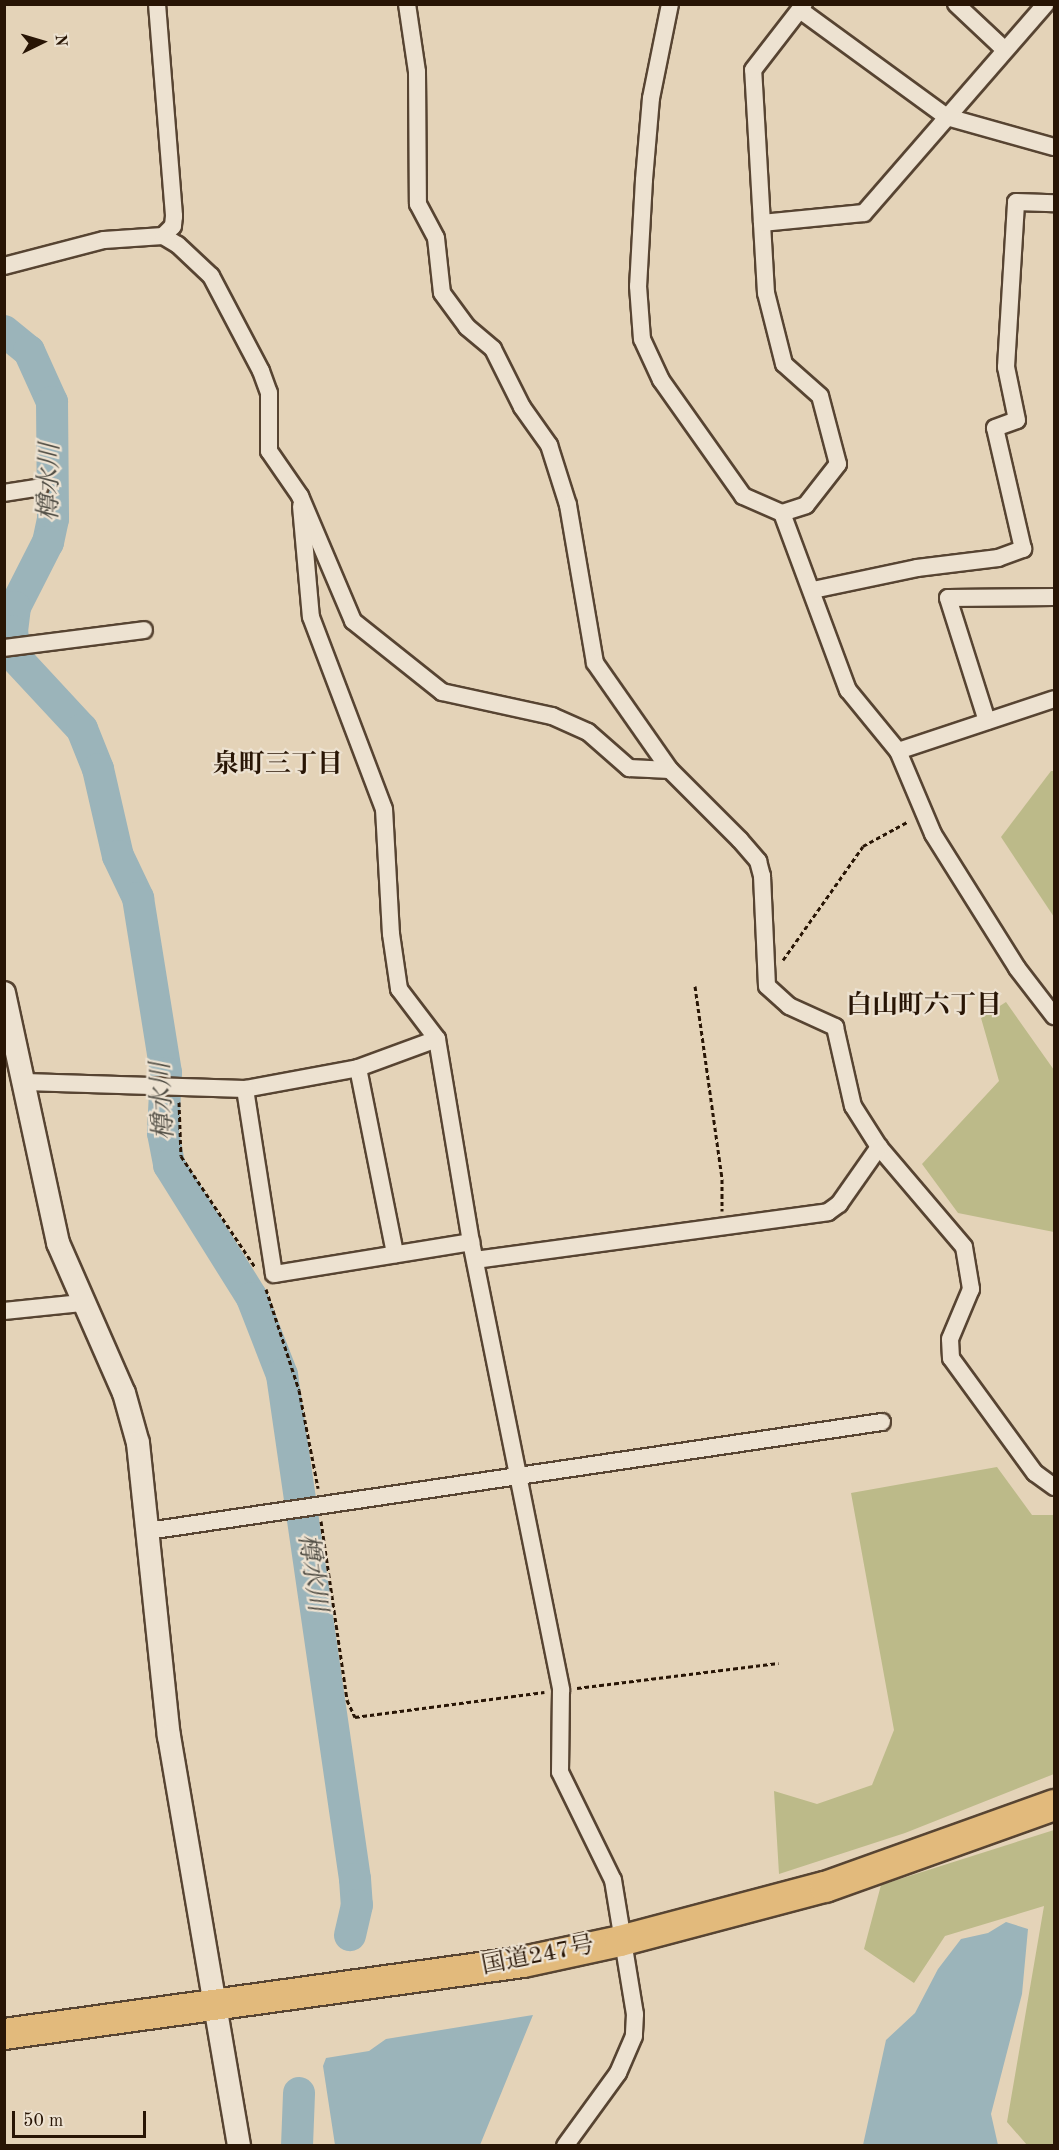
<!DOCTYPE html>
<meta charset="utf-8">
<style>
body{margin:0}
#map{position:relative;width:1059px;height:2150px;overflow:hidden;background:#e4d3b8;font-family:"Old Standard TT","Noto Serif JP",serif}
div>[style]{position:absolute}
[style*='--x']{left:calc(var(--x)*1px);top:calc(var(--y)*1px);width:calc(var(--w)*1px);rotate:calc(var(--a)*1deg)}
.green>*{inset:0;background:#bcba89}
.water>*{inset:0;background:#9bb4ba}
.river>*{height:32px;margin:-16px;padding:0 16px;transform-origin:16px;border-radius:16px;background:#9bb4ba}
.path>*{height:3px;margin-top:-1.5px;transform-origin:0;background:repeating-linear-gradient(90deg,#281505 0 4.5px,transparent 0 7.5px)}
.roads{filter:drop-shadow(2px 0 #574432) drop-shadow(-2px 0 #574432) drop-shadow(0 2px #574432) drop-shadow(0 -2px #574432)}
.street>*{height:16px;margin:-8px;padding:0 8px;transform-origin:8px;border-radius:8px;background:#ede2d1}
.secondary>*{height:22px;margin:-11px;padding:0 11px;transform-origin:11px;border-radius:11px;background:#ede2d1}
.highway>*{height:30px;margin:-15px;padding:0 15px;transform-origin:15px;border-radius:15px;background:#e2ba7c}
span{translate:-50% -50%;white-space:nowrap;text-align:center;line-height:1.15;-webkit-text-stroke:4.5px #ede2d1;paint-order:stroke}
.street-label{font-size:24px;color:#281505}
.water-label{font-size:26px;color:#504d44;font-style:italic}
.neighbourhood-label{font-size:26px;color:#281505;font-weight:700}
.frame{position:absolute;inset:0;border:6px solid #281505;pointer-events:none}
.north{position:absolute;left:12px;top:12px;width:60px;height:60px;-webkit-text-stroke:4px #ede2d1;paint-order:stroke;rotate:85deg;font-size:16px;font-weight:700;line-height:24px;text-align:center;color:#281505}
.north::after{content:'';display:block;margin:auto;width:21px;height:27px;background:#281505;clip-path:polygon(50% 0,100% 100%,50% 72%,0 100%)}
.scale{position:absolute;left:12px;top:2111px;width:134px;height:27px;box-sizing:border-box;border:3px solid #281505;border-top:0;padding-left:8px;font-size:18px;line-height:21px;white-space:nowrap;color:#281505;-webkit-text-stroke:4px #ede2d1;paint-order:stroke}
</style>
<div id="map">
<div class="green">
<i style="clip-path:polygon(1051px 771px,1054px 771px,1054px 917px,1001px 837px)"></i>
<i style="clip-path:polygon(1006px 1002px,1054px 1070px,1054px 1232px,958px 1213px,922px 1164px,999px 1081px,981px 1018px)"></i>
<i style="clip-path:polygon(997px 1467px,1032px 1515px,1054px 1515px,1054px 1774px,905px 1833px,779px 1874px,774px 1791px,817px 1804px,872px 1785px,894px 1730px,851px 1493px)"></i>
<i style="clip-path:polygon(1054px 1830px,1054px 2145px,1027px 2145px,1007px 2122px,1044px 1906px,945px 1936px,914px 1983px,864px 1949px,881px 1885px)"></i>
</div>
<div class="water">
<i style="clip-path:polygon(1006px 1922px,1028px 1929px,1022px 1994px,991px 2114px,998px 2145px,863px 2145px,886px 2040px,915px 2013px,938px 1969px,961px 1939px,988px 1933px)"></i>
<i style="clip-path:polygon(533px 2015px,480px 2145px,335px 2145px,323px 2066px,326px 2058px,369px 2051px,386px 2039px)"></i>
</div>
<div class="river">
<i style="--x:4;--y:331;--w:32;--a:39"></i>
<i style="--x:29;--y:351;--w:56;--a:65.7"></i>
<i style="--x:52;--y:402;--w:117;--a:89.5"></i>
<i style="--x:53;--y:519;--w:24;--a:102"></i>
<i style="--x:48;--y:542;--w:73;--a:116.9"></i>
<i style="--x:15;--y:607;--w:24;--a:97"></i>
<i style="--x:12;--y:631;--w:27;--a:82"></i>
<i style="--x:16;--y:658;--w:97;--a:47.1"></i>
<i style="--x:82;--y:729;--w:43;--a:68.2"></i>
<i style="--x:98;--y:769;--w:89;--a:77.1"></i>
<i style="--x:118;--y:856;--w:47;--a:64.5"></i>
<i style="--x:138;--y:898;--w:177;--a:80.9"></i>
<i style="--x:166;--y:1073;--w:60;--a:92.9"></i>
<i style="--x:163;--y:1133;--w:33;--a:79"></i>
<i style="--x:169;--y:1165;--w:157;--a:58"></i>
<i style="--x:252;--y:1298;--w:83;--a:68.7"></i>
<i style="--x:282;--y:1375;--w:509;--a:81.76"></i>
<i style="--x:355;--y:1879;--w:26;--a:86"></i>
<i style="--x:357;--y:1905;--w:31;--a:103"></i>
<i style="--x:297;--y:2146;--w:53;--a:-87.8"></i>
</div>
<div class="path">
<i style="--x:783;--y:960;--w:139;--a:-54.9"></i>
<i style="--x:863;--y:846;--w:52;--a:-28.5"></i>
<i style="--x:695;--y:986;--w:195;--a:82"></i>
<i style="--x:722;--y:1179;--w:32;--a:90"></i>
<i style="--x:179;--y:1102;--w:54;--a:87.9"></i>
<i style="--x:181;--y:1156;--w:133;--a:56.3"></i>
<i style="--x:266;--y:1289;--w:106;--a:71.9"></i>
<i style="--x:299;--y:1390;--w:100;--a:79"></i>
<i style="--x:321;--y:1521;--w:181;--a:81.7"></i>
<i style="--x:347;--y:1700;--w:19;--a:65"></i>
<i style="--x:355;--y:1717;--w:191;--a:-7.5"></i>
<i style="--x:577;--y:1688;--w:203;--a:-7.1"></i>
</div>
<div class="roads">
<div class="street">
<i style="--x:157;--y:4;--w:213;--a:85.4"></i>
<i style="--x:174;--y:216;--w:10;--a:96"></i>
<i style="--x:173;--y:226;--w:14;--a:135"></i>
<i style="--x:407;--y:4;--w:69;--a:81.6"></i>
<i style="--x:417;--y:72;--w:132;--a:89.6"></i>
<i style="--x:418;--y:204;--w:38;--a:62"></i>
<i style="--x:436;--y:238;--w:55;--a:83.8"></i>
<i style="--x:442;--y:293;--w:42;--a:53.7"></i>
<i style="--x:467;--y:327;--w:34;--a:40"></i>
<i style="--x:493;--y:349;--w:65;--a:63.4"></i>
<i style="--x:522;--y:407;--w:47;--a:54.6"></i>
<i style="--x:549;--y:445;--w:63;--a:72.4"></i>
<i style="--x:568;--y:505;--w:160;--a:80.3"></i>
<i style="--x:595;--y:663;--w:131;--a:55"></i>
<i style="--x:670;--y:4;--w:96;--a:101.4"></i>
<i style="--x:651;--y:98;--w:82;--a:94.9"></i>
<i style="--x:644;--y:180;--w:106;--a:93.2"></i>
<i style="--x:638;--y:286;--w:53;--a:85.7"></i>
<i style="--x:642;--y:339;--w:45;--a:65.1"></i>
<i style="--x:661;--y:380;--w:142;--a:54.7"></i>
<i style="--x:743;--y:496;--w:43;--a:23.6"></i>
<i style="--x:782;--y:513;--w:25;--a:-18"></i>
<i style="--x:806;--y:505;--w:52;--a:-52"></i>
<i style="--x:838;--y:464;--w:70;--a:-104.8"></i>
<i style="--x:820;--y:396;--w:48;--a:-138.4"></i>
<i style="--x:784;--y:364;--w:73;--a:-104.2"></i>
<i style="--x:766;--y:293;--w:223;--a:-93.3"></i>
<i style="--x:753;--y:70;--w:83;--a:-52.3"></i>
<i style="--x:956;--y:4;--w:67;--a:43.2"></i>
<i style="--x:800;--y:10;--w:182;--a:36.1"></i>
<i style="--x:947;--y:117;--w:111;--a:15.7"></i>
<i style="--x:762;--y:223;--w:102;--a:-5.6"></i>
<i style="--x:864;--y:213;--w:277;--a:-49"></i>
<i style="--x:4;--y:266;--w:103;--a:-14.6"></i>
<i style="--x:104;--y:240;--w:59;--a:-3.9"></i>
<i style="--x:163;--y:236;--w:17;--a:31"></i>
<i style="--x:178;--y:245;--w:45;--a:43.2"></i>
<i style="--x:211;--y:276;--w:107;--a:62.2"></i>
<i style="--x:261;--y:371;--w:23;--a:70"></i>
<i style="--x:269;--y:393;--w:58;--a:90"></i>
<i style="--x:269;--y:451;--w:55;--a:55.4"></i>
<i style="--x:300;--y:496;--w:136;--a:67"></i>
<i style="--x:353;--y:621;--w:114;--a:38.6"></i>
<i style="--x:442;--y:692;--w:113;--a:12.3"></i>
<i style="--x:552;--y:716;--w:39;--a:24"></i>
<i style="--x:588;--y:732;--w:55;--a:41.3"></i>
<i style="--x:629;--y:768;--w:41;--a:2.8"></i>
<i style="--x:670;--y:770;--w:99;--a:45"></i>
<i style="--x:740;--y:840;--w:28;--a:49"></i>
<i style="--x:758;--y:861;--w:16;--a:75"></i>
<i style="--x:762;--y:876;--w:110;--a:87.4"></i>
<i style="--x:767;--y:986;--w:30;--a:42"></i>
<i style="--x:789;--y:1006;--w:51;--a:24.5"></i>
<i style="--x:835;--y:1027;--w:81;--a:77.2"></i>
<i style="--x:853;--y:1106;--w:49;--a:57.6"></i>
<i style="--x:879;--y:1147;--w:131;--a:49.6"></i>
<i style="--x:964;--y:1247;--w:43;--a:80.5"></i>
<i style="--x:971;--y:1289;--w:54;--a:112.8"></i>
<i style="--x:950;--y:1339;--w:19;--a:87"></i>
<i style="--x:951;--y:1358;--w:142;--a:53.9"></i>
<i style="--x:1035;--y:1473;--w:24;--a:36"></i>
<i style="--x:4;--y:493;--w:36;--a:-9"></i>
<i style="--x:301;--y:506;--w:111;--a:84.9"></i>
<i style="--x:311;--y:617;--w:205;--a:69.2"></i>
<i style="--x:384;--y:809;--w:125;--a:86.8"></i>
<i style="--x:391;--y:934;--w:56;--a:81.7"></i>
<i style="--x:399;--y:989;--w:63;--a:52.8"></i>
<i style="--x:437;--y:1039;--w:206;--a:80.5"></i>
<i style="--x:471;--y:1242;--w:457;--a:78.6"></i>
<i style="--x:561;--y:1690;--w:82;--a:90.7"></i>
<i style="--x:560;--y:1772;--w:120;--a:63.9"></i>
<i style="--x:613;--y:1880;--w:136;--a:80.7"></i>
<i style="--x:635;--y:2014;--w:22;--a:93"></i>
<i style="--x:634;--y:2036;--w:40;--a:113.4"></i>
<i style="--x:618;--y:2073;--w:90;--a:126"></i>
<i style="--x:782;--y:513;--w:189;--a:69.6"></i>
<i style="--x:848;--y:690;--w:79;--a:50.7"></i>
<i style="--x:898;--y:751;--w:90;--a:67.1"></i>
<i style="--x:933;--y:834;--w:158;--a:57.9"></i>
<i style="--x:1017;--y:968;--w:61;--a:52.4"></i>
<i style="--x:813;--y:590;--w:106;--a:-11.9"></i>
<i style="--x:917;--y:568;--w:82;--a:-7"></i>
<i style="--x:998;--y:558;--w:27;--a:-20"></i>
<i style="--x:1023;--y:549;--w:124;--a:-103"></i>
<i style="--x:995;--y:428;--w:23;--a:-20"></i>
<i style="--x:1017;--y:420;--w:54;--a:-101.7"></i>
<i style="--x:1006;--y:367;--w:165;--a:-86.5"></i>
<i style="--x:1016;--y:202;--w:38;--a:2"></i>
<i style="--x:4;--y:648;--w:141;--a:-7.3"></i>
<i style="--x:987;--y:721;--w:129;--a:-107.6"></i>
<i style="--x:948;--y:598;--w:106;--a:-0.5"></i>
<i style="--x:898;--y:751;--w:164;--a:-18.4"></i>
<i style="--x:358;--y:1068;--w:190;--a:78.7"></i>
<i style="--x:25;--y:1082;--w:220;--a:1.8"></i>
<i style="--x:245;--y:1089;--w:115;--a:-10.5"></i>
<i style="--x:358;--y:1068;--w:84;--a:-20.2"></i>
<i style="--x:245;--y:1089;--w:187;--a:81.1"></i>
<i style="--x:274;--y:1274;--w:200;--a:-9.2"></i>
<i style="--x:475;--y:1260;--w:356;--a:-7.7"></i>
<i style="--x:828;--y:1212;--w:14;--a:-36"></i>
<i style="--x:839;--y:1204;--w:70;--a:-54.9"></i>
<i style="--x:4;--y:1311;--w:78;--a:-5.9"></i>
<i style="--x:148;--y:1531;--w:742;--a:-8.45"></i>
</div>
<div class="secondary">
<i style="--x:4;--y:993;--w:256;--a:77.8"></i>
<i style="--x:58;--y:1243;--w:164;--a:66.3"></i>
<i style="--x:124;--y:1393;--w:52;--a:74.4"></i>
<i style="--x:138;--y:1443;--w:295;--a:84"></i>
<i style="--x:169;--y:1736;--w:416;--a:80.3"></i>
</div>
<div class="highway">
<i style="--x:4;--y:2034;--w:524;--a:-7.9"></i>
<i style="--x:523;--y:1962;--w:99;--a:-12.2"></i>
<i style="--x:620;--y:1941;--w:212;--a:-14.8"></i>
<i style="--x:825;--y:1887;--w:243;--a:-19.7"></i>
</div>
</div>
<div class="street-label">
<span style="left:538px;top:1957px;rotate:-11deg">国道247号</span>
</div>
<div class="water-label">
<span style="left:51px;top:482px;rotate:-89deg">樽水川</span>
<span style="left:164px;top:1101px;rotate:-93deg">樽水川</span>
<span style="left:311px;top:1573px;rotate:82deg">樽水川</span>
</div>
<div class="neighbourhood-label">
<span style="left:278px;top:766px">泉町三丁目</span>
<span style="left:924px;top:1007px">白山町六丁目</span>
</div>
<div class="frame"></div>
<div class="north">N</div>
<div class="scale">50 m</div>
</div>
